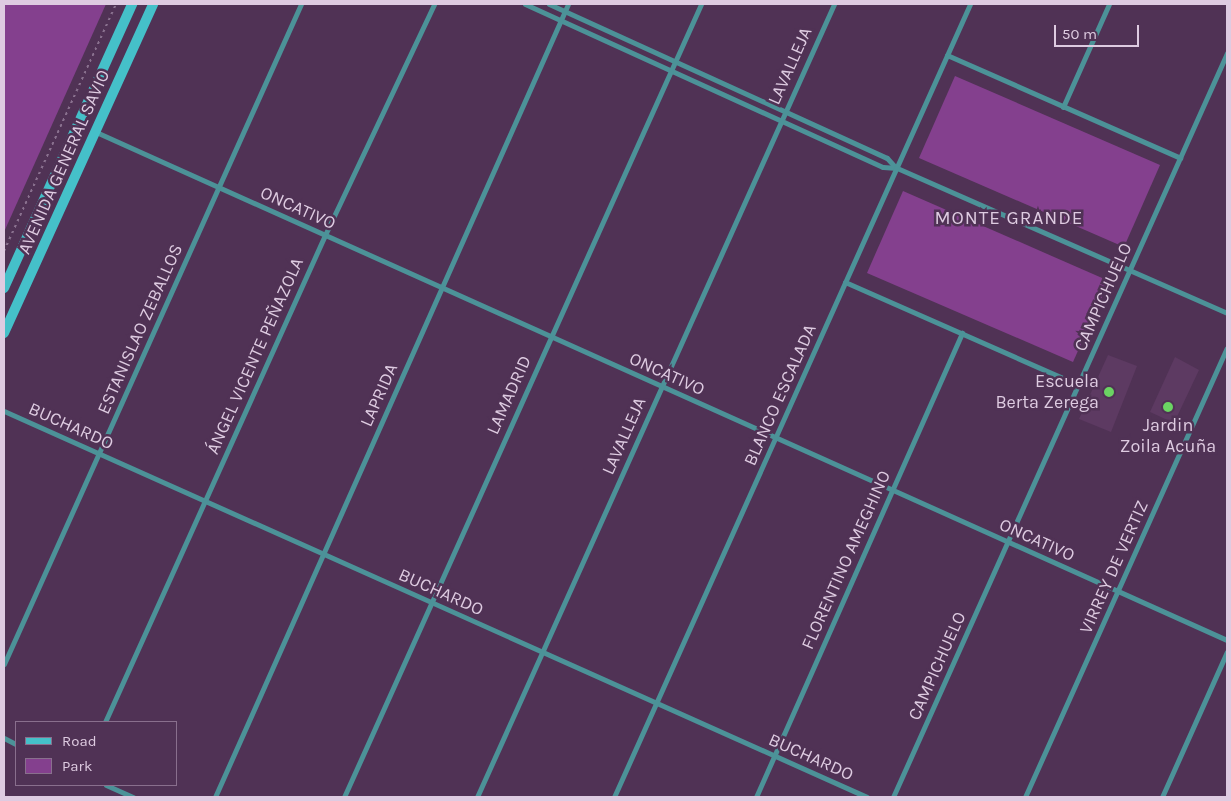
<!DOCTYPE html>
<meta charset="utf-8">
<style>
body{margin:0}
#map{position:relative;width:1231px;height:801px;overflow:hidden;background:#503255;font-family:Karla,sans-serif}
div>[style]{position:absolute}
[style*='--x']{left:calc(var(--x)*1px);top:calc(var(--y)*1px);width:calc(var(--w)*1px);rotate:calc(var(--a)*1deg)}
.built>*{inset:0;background:#5d3a62}
.green>*{inset:0;background:#84408e}
.path>*{height:2px;margin-top:-1px;transform-origin:0;background:repeating-linear-gradient(90deg,#8a718f 0 2.5px,transparent 0 6.5px)}
.minor>*{height:5px;margin:-2.5px;padding:0 2.5px;transform-origin:2.5px;border-radius:2.5px;background:#4c9298}
.secondary>*{height:10px;margin:-5px;padding:0 5px;transform-origin:5px;border-radius:5px;background:#45c0c9}
.dots>*{width:14px;height:14px;translate:-50% -50%;box-sizing:border-box;border:2px solid #503255;border-radius:50%}
span{translate:-50% -50%;white-space:nowrap;text-align:center;line-height:1.15;-webkit-text-stroke:5px #503255;paint-order:stroke}
.street-label{font-size:18px;color:#decbe1}
.poi-label{font-size:18px;color:#decbe1}
.right{translate:-100% -50%;text-align:right}
.neighbourhood-label{font-size:19px;color:#decbe1;letter-spacing:1px}
.frame{position:absolute;inset:0;border:5px solid #decbe1;pointer-events:none}
.legend{position:absolute;left:15px;top:721px;width:162px;height:65px;box-sizing:border-box;background:#503255;border:1px solid #896f8d;margin:0;padding:6px 9px;list-style:none;font-size:15px;color:#decbe1}
.legend li{display:flex;align-items:center;gap:10px;height:25px}
.legend b{width:25px;border:1px solid #896f8d}
.scale{position:absolute;left:1054px;top:25px;width:85px;height:22px;box-sizing:border-box;border:2px solid #decbe1;border-top:0;padding-left:6px;font-size:15px;line-height:18px;white-space:nowrap;color:#decbe1;-webkit-text-stroke:4px #503255;paint-order:stroke}
</style>
<div id="map">
<div class="built">
<i style="clip-path:polygon(1108px 355px,1137px 366px,1111px 432px,1079px 419px)"></i>
<i style="clip-path:polygon(1175px 357px,1199px 370px,1174px 423px,1150px 412px)"></i>
</div>
<div class="green">
<i style="clip-path:polygon(4px 4px,106px 4px,4px 232px)"></i>
<i style="clip-path:polygon(955px 76px,1160px 165px,1124px 247px,919px 158px)"></i>
<i style="clip-path:polygon(903px 191px,1109px 281px,1073px 362px,867px 273px)"></i>
</div>
<div class="path">
<i style="--x:4;--y:251;--w:271;--a:-65.6"></i>
</div>
<div class="minor">
<i style="--x:525;--y:4;--w:393;--a:24.5"></i>
<i style="--x:883;--y:167;--w:14;--a:4"></i>
<i style="--x:897;--y:168;--w:360;--a:23.7"></i>
<i style="--x:549;--y:4;--w:371;--a:24.5"></i>
<i style="--x:887;--y:158;--w:13;--a:48"></i>
<i style="--x:947;--y:55;--w:255;--a:23.8"></i>
<i style="--x:1063;--y:107;--w:113;--a:-65.9"></i>
<i style="--x:96;--y:132;--w:1240;--a:24.19"></i>
<i style="--x:845;--y:282;--w:255;--a:23.8"></i>
<i style="--x:4;--y:411;--w:945;--a:24.1"></i>
<i style="--x:4;--y:664;--w:724;--a:-65.77"></i>
<i style="--x:105;--y:722;--w:534;--a:-65.69"></i>
<i style="--x:325;--y:235;--w:255;--a:-64.7"></i>
<i style="--x:4;--y:738;--w:13;--a:27"></i>
<i style="--x:106;--y:785;--w:30;--a:24"></i>
<i style="--x:215;--y:797;--w:868;--a:-66"></i>
<i style="--x:344;--y:797;--w:870;--a:-65.76"></i>
<i style="--x:477;--y:797;--w:870;--a:-65.76"></i>
<i style="--x:614;--y:797;--w:869;--a:-65.82"></i>
<i style="--x:756;--y:797;--w:508;--a:-66.06"></i>
<i style="--x:893;--y:797;--w:816;--a:-65.82"></i>
<i style="--x:1025;--y:797;--w:492;--a:-65.8"></i>
<i style="--x:1162;--y:797;--w:159;--a:-65.9"></i>
</div>
<div class="secondary">
<i style="--x:4;--y:288;--w:312;--a:-65.7"></i>
<i style="--x:4;--y:333;--w:361;--a:-65.6"></i>
</div>
<div class="dots">
<i style="left:1109px;top:392px;background:#6bd363"></i>
<i style="left:1168px;top:407px;background:#6bd363"></i>
</div>
<div class="street-label">
<span style="left:790px;top:66px;rotate:-66deg">LAVALLEJA</span>
<span style="left:64px;top:162px;rotate:-66deg">AVENIDA GENERAL SAVIO</span>
<span style="left:298px;top:208px;rotate:24deg">ONCATIVO</span>
<span style="left:1103px;top:297px;rotate:-66deg">CAMPICHUELO</span>
<span style="left:140px;top:329px;rotate:-66deg">ESTANISLAO ZEBALLOS</span>
<span style="left:255px;top:356px;rotate:-66deg">ÁNGEL VICENTE PEÑAZOLA</span>
<span style="left:667px;top:374px;rotate:24deg">ONCATIVO</span>
<span style="left:379px;top:395px;rotate:-66deg">LAPRIDA</span>
<span style="left:509px;top:395px;rotate:-66deg">LAMADRID</span>
<span style="left:780px;top:395px;rotate:-66deg">BLANCO ESCALADA</span>
<span style="left:71px;top:426px;rotate:24deg">BUCHARDO</span>
<span style="left:624px;top:436px;rotate:-66deg">LAVALLEJA</span>
<span style="left:1037px;top:540px;rotate:24deg">ONCATIVO</span>
<span style="left:846px;top:560px;rotate:-66deg">FLORENTINO AMEGHINO</span>
<span style="left:1114px;top:567px;rotate:-66deg">VIRREY DE VERTIZ</span>
<span style="left:441px;top:592px;rotate:24deg">BUCHARDO</span>
<span style="left:937px;top:666px;rotate:-66deg">CAMPICHUELO</span>
<span style="left:811px;top:757px;rotate:24deg">BUCHARDO</span>
</div>
<div class="poi-label">
<span class="right" style="left:1099px;top:392px">Escuela<br>Berta Zerega</span>
<span style="left:1168px;top:436px">Jardin<br>Zoila Acuña</span>
</div>
<div class="neighbourhood-label">
<span style="left:1009px;top:219px">MONTE GRANDE</span>
</div>
<div class="frame"></div>
<ul class="legend">
<li><b style="height:6px;background:#45c0c9"></b>Road</li>
<li><b style="height:14px;background:#84408e"></b>Park</li>
</ul>
<div class="scale">50 m</div>
</div>
